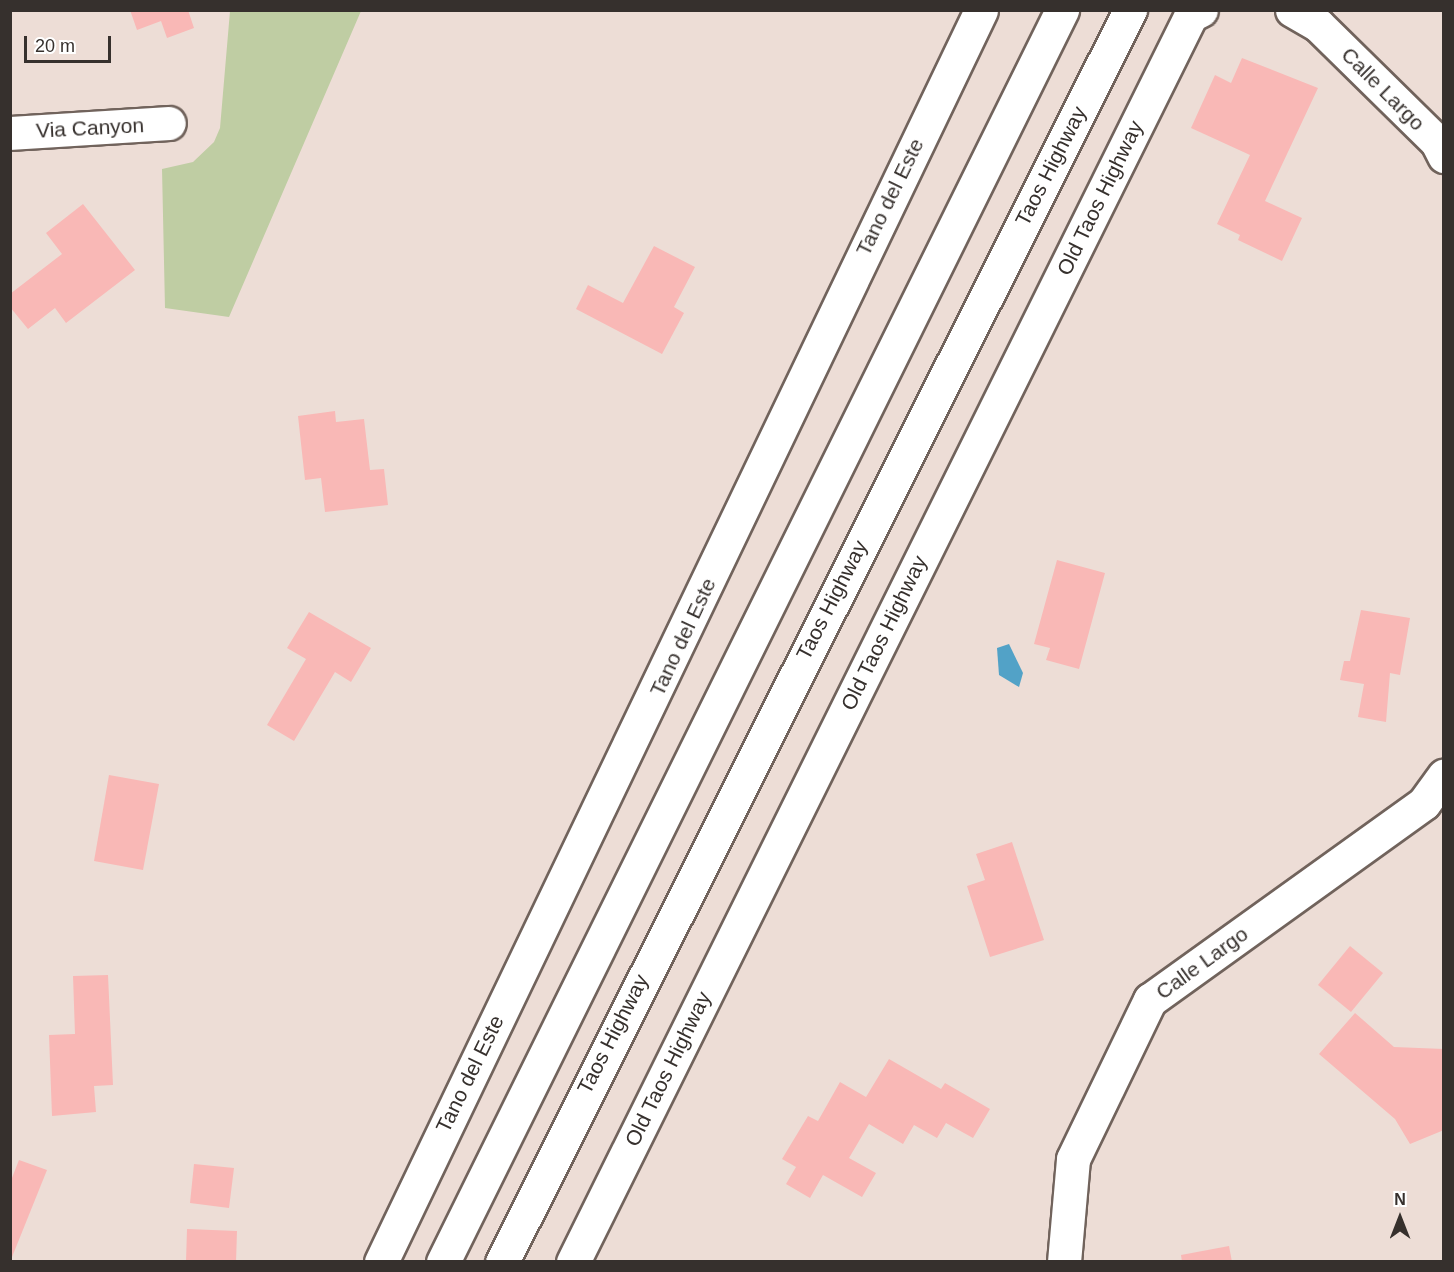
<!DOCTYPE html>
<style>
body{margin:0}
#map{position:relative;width:1454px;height:1272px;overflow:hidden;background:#edddd6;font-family:Arial,sans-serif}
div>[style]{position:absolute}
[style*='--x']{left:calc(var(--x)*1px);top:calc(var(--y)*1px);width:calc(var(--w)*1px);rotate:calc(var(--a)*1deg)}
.green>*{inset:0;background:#bfcda3}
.water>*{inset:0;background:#52a2c7}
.building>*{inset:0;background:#f9b8b6}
.roads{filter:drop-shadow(2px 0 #71635c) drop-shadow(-2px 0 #71635c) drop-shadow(0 2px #71635c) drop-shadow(0 -2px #71635c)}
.minor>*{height:33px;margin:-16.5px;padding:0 16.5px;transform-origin:16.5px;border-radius:16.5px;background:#fff}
.highway>*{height:33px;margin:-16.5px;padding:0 16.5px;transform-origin:16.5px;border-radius:16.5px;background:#fff}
span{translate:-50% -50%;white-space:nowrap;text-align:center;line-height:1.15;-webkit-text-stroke:6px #fff;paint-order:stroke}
.street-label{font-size:21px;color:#36302d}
.frame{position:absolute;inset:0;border:12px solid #36302d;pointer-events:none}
.north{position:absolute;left:1370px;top:1188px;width:60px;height:60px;-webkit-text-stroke:4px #fff;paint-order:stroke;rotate:0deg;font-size:16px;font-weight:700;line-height:24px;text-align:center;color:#36302d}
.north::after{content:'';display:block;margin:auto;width:21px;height:27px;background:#36302d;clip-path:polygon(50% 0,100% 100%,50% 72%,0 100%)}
.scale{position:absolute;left:24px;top:36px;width:87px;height:27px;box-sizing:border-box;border:3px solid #36302d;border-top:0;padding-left:8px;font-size:18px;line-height:21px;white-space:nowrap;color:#36302d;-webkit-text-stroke:4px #fff;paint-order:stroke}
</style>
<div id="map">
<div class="green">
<i style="clip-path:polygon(230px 11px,361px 11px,229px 317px,165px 308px,162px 169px,193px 162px,214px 142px,220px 128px)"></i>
</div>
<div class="water">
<i style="clip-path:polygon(1009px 644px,1023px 673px,1019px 687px,999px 675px,997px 648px)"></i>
</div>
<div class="building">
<i style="clip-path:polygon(130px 10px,188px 10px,194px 28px,167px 38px,161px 21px,137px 30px)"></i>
<i style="clip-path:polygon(1242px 58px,1318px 88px,1265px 201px,1302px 218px,1282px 261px,1238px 240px,1240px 235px,1217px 224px,1250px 155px,1191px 128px,1215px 75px,1231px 83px)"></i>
<i style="clip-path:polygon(83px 204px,135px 270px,66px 323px,55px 308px,28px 329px,10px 307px,10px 294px,62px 254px,46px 233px)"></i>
<i style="clip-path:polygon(654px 246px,695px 267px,674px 307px,684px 313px,662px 354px,576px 309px,588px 285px,623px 303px)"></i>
<i style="clip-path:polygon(335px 411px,336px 422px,364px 419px,370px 470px,384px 469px,388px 505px,325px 512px,321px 478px,305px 480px,298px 416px)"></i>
<i style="clip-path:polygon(1057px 560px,1105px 573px,1079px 669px,1046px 660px,1050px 648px,1034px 644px)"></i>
<i style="clip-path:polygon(1361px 610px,1410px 618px,1400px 675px,1390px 673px,1386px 722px,1358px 717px,1364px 684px,1340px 680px,1344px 661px,1350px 661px)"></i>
<i style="clip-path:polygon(309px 612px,371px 648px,351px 682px,335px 672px,294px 741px,267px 725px,306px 659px,287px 648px)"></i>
<i style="clip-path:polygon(109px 775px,159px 784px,143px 870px,94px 861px)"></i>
<i style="clip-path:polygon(1012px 842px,1044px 940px,990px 957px,967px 886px,985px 880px,976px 854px)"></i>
<i style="clip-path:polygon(1350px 946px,1383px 973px,1351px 1012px,1318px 985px)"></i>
<i style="clip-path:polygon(108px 975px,113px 1085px,94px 1086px,96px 1112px,52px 1116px,49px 1035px,75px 1034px,73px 976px)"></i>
<i style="clip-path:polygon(1355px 1013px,1394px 1047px,1444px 1049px,1444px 1130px,1410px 1144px,1395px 1119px,1319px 1054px)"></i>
<i style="clip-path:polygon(889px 1059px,941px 1089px,945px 1083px,990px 1109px,973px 1138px,946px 1123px,937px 1138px,914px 1125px,903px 1144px,869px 1124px,849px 1158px,876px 1173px,862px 1197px,823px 1175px,810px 1198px,786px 1184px,796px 1167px,782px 1159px,808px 1116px,818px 1121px,840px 1082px,866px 1097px)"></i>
<i style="clip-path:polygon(19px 1160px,47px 1170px,10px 1262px,10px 1183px)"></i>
<i style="clip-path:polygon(194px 1164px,234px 1168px,229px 1208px,190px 1203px)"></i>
<i style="clip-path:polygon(187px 1229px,237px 1231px,236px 1262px,186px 1262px)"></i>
<i style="clip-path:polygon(1229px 1246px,1232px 1262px,1182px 1262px,1181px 1255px)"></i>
</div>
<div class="roads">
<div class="minor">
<i style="--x:1292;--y:10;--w:30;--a:30"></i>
<i style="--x:1318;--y:25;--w:167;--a:44.5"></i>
<i style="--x:1437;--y:142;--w:16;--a:63"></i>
<i style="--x:10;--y:133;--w:159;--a:-3.6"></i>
<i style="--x:381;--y:1262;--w:1388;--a:-64.39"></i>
<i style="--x:573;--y:1262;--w:1392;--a:-63.64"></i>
<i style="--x:1191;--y:15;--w:11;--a:-27"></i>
<i style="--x:1064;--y:1262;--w:103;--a:-85"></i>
<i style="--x:1073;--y:1159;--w:177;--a:-64.2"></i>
<i style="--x:1150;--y:1000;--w:337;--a:-35.7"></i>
<i style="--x:1424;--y:803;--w:34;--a:-54"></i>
</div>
<div class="highway">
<i style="--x:443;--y:1262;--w:1397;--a:-63.69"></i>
<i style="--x:502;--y:1262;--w:1401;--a:-63.36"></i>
</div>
</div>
<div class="street-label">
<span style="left:1383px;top:89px;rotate:45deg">Calle Largo</span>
<span style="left:90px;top:128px;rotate:-3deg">Via Canyon</span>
<span style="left:1051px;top:166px;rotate:-63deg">Taos Highway</span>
<span style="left:890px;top:197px;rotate:-64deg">Tano del Este</span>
<span style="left:1100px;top:198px;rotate:-64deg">Old Taos Highway</span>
<span style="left:832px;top:600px;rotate:-63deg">Taos Highway</span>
<span style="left:884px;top:633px;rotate:-64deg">Old Taos Highway</span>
<span style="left:683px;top:637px;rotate:-65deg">Tano del Este</span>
<span style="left:1202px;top:963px;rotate:-36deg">Calle Largo</span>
<span style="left:613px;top:1034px;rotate:-63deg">Taos Highway</span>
<span style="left:668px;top:1069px;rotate:-64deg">Old Taos Highway</span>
<span style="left:470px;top:1074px;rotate:-64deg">Tano del Este</span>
</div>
<div class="frame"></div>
<div class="north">N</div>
<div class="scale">20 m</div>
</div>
